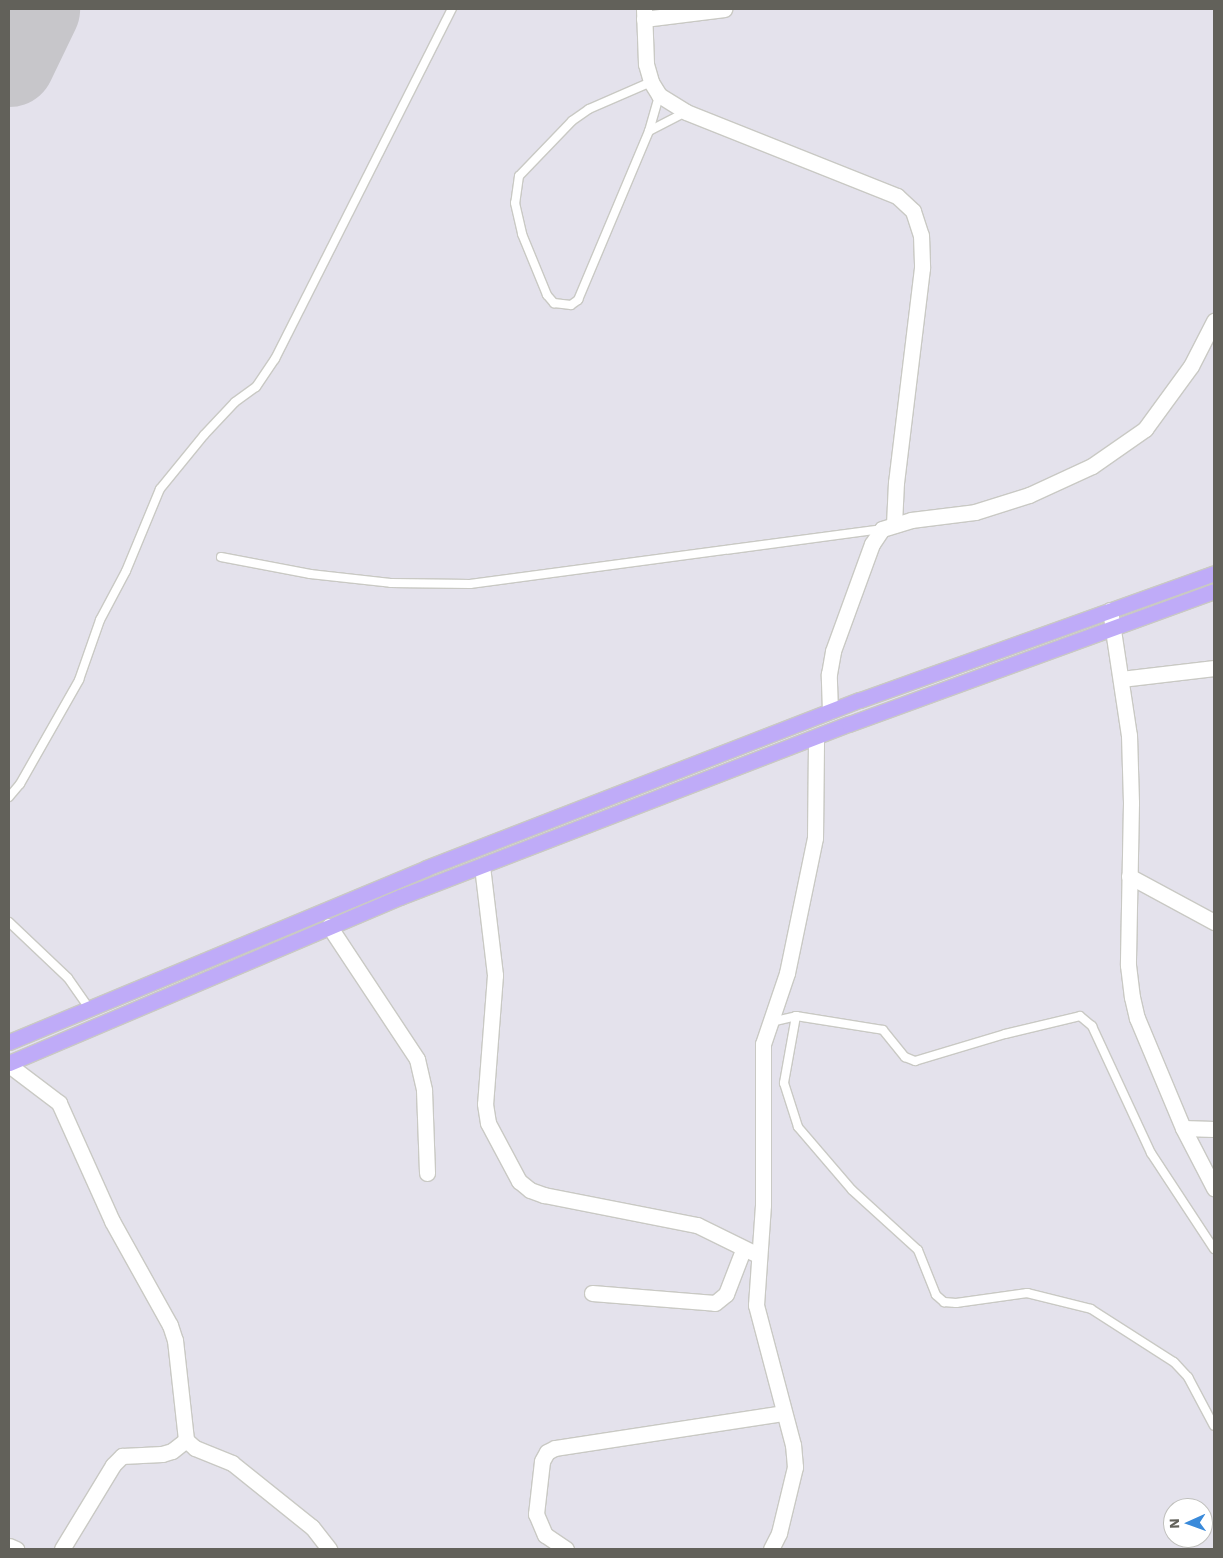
<!DOCTYPE html>
<style>
body{margin:0}
#map{position:relative;width:1223px;height:1558px;overflow:hidden;background:#e4e2ec;font-family:"Work Sans",sans-serif}
div>[style]{position:absolute}
[style*='--x']{left:calc(var(--x)*1px);top:calc(var(--y)*1px);width:calc(var(--w)*1px);rotate:calc(var(--a)*1deg)}
.runway>*{height:91px;margin:-45.5px;padding:0 45.5px;transform-origin:45.5px;border-radius:45.5px;background:#c7c6ca}
.roads{filter:drop-shadow(1px 0 #c9c9c4) drop-shadow(-1px 0 #c9c9c4) drop-shadow(0 1px #c9c9c4) drop-shadow(0 -1px #c9c9c4)}
.lane>*{height:8px;margin:-4px;padding:0 4px;transform-origin:4px;border-radius:4px;background:#fff}
.street>*{height:15px;margin:-7.5px;padding:0 7.5px;transform-origin:7.5px;border-radius:7.5px;background:#fff}
.secondary>*{height:15px;margin:-7.5px;padding:0 7.5px;transform-origin:7.5px;border-radius:7.5px;background:#fff}
.primary>*{height:15px;margin:-7.5px;padding:0 7.5px;transform-origin:7.5px;border-radius:7.5px;background:#bfabf8}
span{translate:-50% -50%;white-space:nowrap;text-align:center;line-height:1.15;-webkit-text-stroke:4px #fff;paint-order:stroke}
.frame{position:absolute;inset:0;border:10px solid #62615a;pointer-events:none}
.north{position:absolute;left:1163px;top:1498px;width:50px;height:50px;box-sizing:border-box;background:#fff;border:1px solid #c0c0bd;border-radius:50%;rotate:268deg;font-size:14px;font-weight:700;line-height:20px;text-align:center;color:#62615a}
.north::after{content:'';display:block;margin:auto;width:18px;height:22px;background:#3a8ada;clip-path:polygon(50% 0,100% 100%,50% 72%,0 100%)}
</style>
<div id="map">
<div class="runway">
<i style="--x:9;--y:61;--w:58;--a:-64.3"></i>
</div>
<div class="roads">
<div class="lane">
<i style="--x:651;--y:82;--w:68;--a:156.5"></i>
<i style="--x:589;--y:109;--w:21;--a:145"></i>
<i style="--x:572;--y:121;--w:76;--a:133.9"></i>
<i style="--x:519;--y:176;--w:27;--a:98"></i>
<i style="--x:515;--y:203;--w:32;--a:77"></i>
<i style="--x:522;--y:234;--w:66;--a:67.7"></i>
<i style="--x:547;--y:295;--w:11;--a:49"></i>
<i style="--x:554;--y:303;--w:17;--a:7"></i>
<i style="--x:571;--y:305;--w:9;--a:-36"></i>
<i style="--x:578;--y:300;--w:183;--a:-67.2"></i>
<i style="--x:649;--y:131;--w:37;--a:-74"></i>
<i style="--x:649;--y:131;--w:42;--a:-27.2"></i>
<i style="--x:221;--y:557;--w:91;--a:10.8"></i>
<i style="--x:310;--y:574;--w:81;--a:6.3"></i>
<i style="--x:391;--y:583;--w:79;--a:0.7"></i>
<i style="--x:470;--y:584;--w:415;--a:-7.6"></i>
<i style="--x:9;--y:797;--w:17;--a:-50"></i>
<i style="--x:20;--y:784;--w:120;--a:-60.4"></i>
<i style="--x:79;--y:680;--w:64;--a:-70.7"></i>
<i style="--x:100;--y:620;--w:55;--a:-62"></i>
<i style="--x:126;--y:571;--w:89;--a:-67.5"></i>
<i style="--x:160;--y:489;--w:70;--a:-50.8"></i>
<i style="--x:204;--y:435;--w:45;--a:-46.8"></i>
<i style="--x:235;--y:402;--w:26;--a:-36"></i>
<i style="--x:256;--y:387;--w:34;--a:-56"></i>
<i style="--x:275;--y:359;--w:392;--a:-63.2"></i>
<i style="--x:9;--y:922;--w:81;--a:43.5"></i>
<i style="--x:68;--y:978;--w:35;--a:55"></i>
<i style="--x:796;--y:1016;--w:68;--a:100.2"></i>
<i style="--x:784;--y:1083;--w:46;--a:72.3"></i>
<i style="--x:798;--y:1127;--w:83;--a:49.4"></i>
<i style="--x:852;--y:1190;--w:89;--a:42.3"></i>
<i style="--x:918;--y:1250;--w:48;--a:68.2"></i>
<i style="--x:936;--y:1295;--w:11;--a:41"></i>
<i style="--x:944;--y:1302;--w:12;--a:5"></i>
<i style="--x:956;--y:1303;--w:72;--a:-8"></i>
<i style="--x:1027;--y:1293;--w:66;--a:14"></i>
<i style="--x:1091;--y:1309;--w:98;--a:32.6"></i>
<i style="--x:1174;--y:1362;--w:21;--a:47"></i>
<i style="--x:1188;--y:1377;--w:55;--a:62"></i>
<i style="--x:771;--y:1022;--w:26;--a:-13"></i>
<i style="--x:796;--y:1016;--w:88;--a:9.1"></i>
<i style="--x:883;--y:1030;--w:35;--a:51"></i>
<i style="--x:905;--y:1057;--w:11;--a:22"></i>
<i style="--x:915;--y:1061;--w:94;--a:-16.7"></i>
<i style="--x:1005;--y:1034;--w:77;--a:-13.5"></i>
<i style="--x:1080;--y:1016;--w:16;--a:40"></i>
<i style="--x:1092;--y:1026;--w:140;--a:65.1"></i>
<i style="--x:1151;--y:1153;--w:115;--a:56.7"></i>
</div>
<div class="street">
<i style="--x:644;--y:9;--w:55;--a:87.9"></i>
<i style="--x:646;--y:64;--w:19;--a:74"></i>
<i style="--x:651;--y:82;--w:15;--a:58"></i>
<i style="--x:659;--y:95;--w:32;--a:32"></i>
<i style="--x:686;--y:112;--w:227;--a:21.7"></i>
<i style="--x:897;--y:196;--w:22;--a:43"></i>
<i style="--x:913;--y:211;--w:25;--a:72"></i>
<i style="--x:921;--y:235;--w:33;--a:88"></i>
<i style="--x:922;--y:268;--w:216;--a:96.9"></i>
<i style="--x:896;--y:482;--w:43;--a:92.7"></i>
<i style="--x:644;--y:19;--w:81;--a:-7.1"></i>
<i style="--x:1121;--y:679;--w:94;--a:-6.7"></i>
<i style="--x:830;--y:711;--w:37;--a:-92"></i>
<i style="--x:829;--y:674;--w:23;--a:-80"></i>
<i style="--x:833;--y:651;--w:114;--a:-70"></i>
<i style="--x:872;--y:544;--w:18;--a:-56"></i>
<i style="--x:882;--y:529;--w:30;--a:-17"></i>
<i style="--x:911;--y:520;--w:64;--a:-7.1"></i>
<i style="--x:975;--y:512;--w:57;--a:-17.5"></i>
<i style="--x:1029;--y:495;--w:69;--a:-24.7"></i>
<i style="--x:1092;--y:466;--w:65;--a:-34.9"></i>
<i style="--x:1145;--y:429;--w:78;--a:-53.9"></i>
<i style="--x:1191;--y:366;--w:51;--a:-62.9"></i>
<i style="--x:482;--y:866;--w:110;--a:83.2"></i>
<i style="--x:495;--y:975;--w:129;--a:94.4"></i>
<i style="--x:485;--y:1104;--w:19;--a:81"></i>
<i style="--x:488;--y:1123;--w:66;--a:61.9"></i>
<i style="--x:519;--y:1181;--w:14;--a:39"></i>
<i style="--x:530;--y:1190;--w:15;--a:20"></i>
<i style="--x:544;--y:1195;--w:156;--a:11.1"></i>
<i style="--x:697;--y:1225;--w:68;--a:26.2"></i>
<i style="--x:1129;--y:876;--w:97;--a:28.4"></i>
<i style="--x:329;--y:926;--w:159;--a:56.5"></i>
<i style="--x:417;--y:1059;--w:32;--a:77"></i>
<i style="--x:424;--y:1090;--w:83;--a:87.9"></i>
<i style="--x:9;--y:1065;--w:63;--a:37.2"></i>
<i style="--x:59;--y:1103;--w:129;--a:65.8"></i>
<i style="--x:112;--y:1221;--w:119;--a:60.9"></i>
<i style="--x:170;--y:1325;--w:16;--a:72"></i>
<i style="--x:175;--y:1340;--w:101;--a:83.7"></i>
<i style="--x:186;--y:1440;--w:12;--a:42"></i>
<i style="--x:195;--y:1448;--w:40;--a:22"></i>
<i style="--x:232;--y:1463;--w:102;--a:38.7"></i>
<i style="--x:312;--y:1527;--w:28;--a:52"></i>
<i style="--x:1183;--y:1128;--w:31;--a:2"></i>
<i style="--x:592;--y:1293;--w:123;--a:4.6"></i>
<i style="--x:715;--y:1303;--w:14;--a:-39"></i>
<i style="--x:726;--y:1294;--w:47;--a:-68.9"></i>
<i style="--x:9;--y:1546;--w:8;--a:23"></i>
<i style="--x:62;--y:1549;--w:98;--a:-58.7"></i>
<i style="--x:113;--y:1465;--w:13;--a:-45"></i>
<i style="--x:122;--y:1456;--w:40;--a:-2.9"></i>
<i style="--x:162;--y:1454;--w:10;--a:-17"></i>
<i style="--x:172;--y:1451;--w:18;--a:-38"></i>
<i style="--x:566;--y:1549;--w:25;--a:-146"></i>
<i style="--x:545;--y:1535;--w:23;--a:-113"></i>
<i style="--x:536;--y:1514;--w:53;--a:-83.5"></i>
<i style="--x:542;--y:1461;--w:10;--a:-61"></i>
<i style="--x:547;--y:1452;--w:9;--a:-27"></i>
<i style="--x:555;--y:1448;--w:231;--a:-8.7"></i>
<i style="--x:771;--y:1549;--w:18;--a:-63"></i>
<i style="--x:779;--y:1533;--w:68;--a:-76.4"></i>
<i style="--x:795;--y:1467;--w:22;--a:-95"></i>
<i style="--x:793;--y:1445;--w:145;--a:-104.8"></i>
<i style="--x:756;--y:1305;--w:100;--a:-86"></i>
<i style="--x:763;--y:1205;--w:161;--a:-90"></i>
<i style="--x:763;--y:1044;--w:75;--a:-71.3"></i>
<i style="--x:787;--y:973;--w:138;--a:-78.3"></i>
<i style="--x:815;--y:838;--w:101;--a:-89.4"></i>
</div>
<div class="secondary">
<i style="--x:1110;--y:610;--w:126;--a:81.4"></i>
<i style="--x:1129;--y:735;--w:68;--a:88.3"></i>
<i style="--x:1131;--y:803;--w:162;--a:91.1"></i>
<i style="--x:1128;--y:965;--w:32;--a:83"></i>
<i style="--x:1132;--y:997;--w:22;--a:77"></i>
<i style="--x:1137;--y:1018;--w:119;--a:67.3"></i>
<i style="--x:1183;--y:1128;--w:68;--a:62.7"></i>
</div>
<div class="primary">
<i style="--x:9;--y:1042;--w:452;--a:-22.6"></i>
<i style="--x:426;--y:868;--w:465;--a:-21.2"></i>
<i style="--x:860;--y:700;--w:376;--a:-19.7"></i>
<i style="--x:9;--y:1063;--w:425;--a:-23"></i>
<i style="--x:400;--y:897;--w:481;--a:-21.1"></i>
<i style="--x:849;--y:724;--w:388;--a:-20"></i>
</div>
</div>
<div class="frame"></div>
<div class="north">N</div>
</div>
